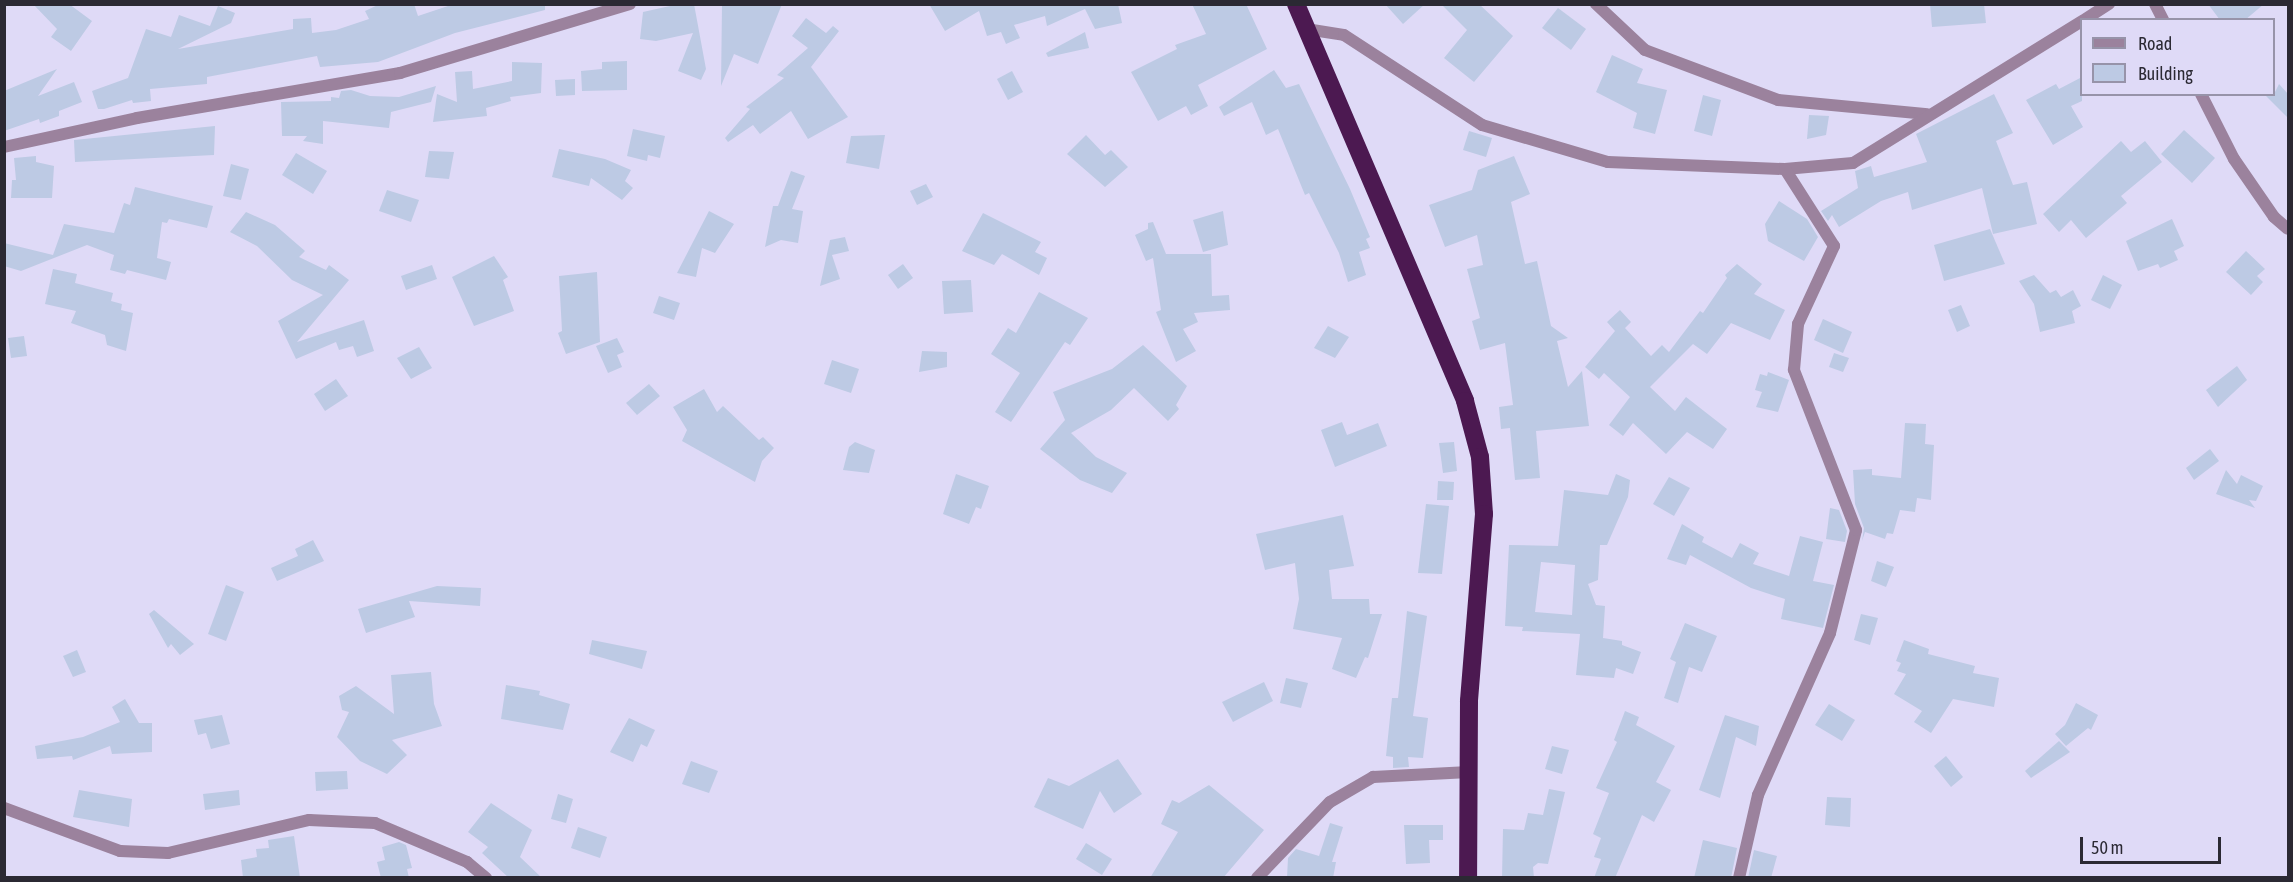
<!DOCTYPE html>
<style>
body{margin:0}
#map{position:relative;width:2293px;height:882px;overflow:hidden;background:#dfdaf7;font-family:"Asap Condensed",sans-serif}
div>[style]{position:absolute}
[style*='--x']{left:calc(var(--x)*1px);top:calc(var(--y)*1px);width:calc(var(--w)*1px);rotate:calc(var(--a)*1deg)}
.building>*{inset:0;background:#bdcae4}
.street>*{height:12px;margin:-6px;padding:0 6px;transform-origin:6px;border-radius:6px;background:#9b829d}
.highway>*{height:18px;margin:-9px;padding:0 9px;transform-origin:9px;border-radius:9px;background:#4c1951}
span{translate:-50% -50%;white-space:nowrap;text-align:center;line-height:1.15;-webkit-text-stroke:6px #dfdaf7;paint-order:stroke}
.frame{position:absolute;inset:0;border:6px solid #2b2933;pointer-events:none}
.legend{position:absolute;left:2080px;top:18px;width:195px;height:78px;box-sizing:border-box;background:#dfdaf7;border:2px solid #9793a9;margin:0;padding:8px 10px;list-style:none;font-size:18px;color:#2b2933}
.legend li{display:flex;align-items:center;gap:12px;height:30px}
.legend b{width:30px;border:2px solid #9793a9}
.scale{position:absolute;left:2080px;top:837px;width:141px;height:27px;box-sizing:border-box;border:3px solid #2b2933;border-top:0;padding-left:8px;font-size:18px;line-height:21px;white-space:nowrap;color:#2b2933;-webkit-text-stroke:4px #dfdaf7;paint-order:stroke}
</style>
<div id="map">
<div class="building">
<i style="clip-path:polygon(33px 4px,69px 4px,92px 21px,71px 51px,51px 37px,57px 29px)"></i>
<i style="clip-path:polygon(380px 4px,414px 4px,418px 16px,454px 4px,545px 4px,545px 10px,455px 33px,378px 62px,320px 67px,317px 56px,207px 77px,207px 84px,150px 89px,151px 101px,133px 103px,132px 100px,104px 109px,98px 109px,92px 91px,128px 78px,146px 29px,171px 37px,179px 15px,210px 26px,218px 6px,235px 13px,231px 23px,178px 49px,293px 29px,293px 19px,311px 18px,312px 33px,336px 30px,369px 19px,365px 11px)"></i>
<i style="clip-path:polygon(679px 4px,694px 4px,706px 69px,701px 80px,678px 71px,693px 33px,656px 41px,640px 39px,643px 12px)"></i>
<i style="clip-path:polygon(722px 4px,782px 4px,758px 64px,734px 54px,721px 86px)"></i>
<i style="clip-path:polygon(929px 4px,1118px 4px,1122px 23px,1095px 29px,1085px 9px,1047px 26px,1045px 16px,1014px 25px,1020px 38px,1006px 44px,1001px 32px,987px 36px,979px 11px,945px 31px)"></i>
<i style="clip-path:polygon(1192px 4px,1246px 4px,1267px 49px,1198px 85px,1208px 106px,1191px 115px,1186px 106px,1158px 121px,1131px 72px,1177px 49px,1175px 45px,1206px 34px)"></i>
<i style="clip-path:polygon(1385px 4px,1425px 4px,1403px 24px)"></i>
<i style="clip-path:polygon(1441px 4px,1479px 4px,1513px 36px,1474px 82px,1444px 58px,1467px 30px)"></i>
<i style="clip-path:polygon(1930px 4px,1984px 4px,1986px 23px,1932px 27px)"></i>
<i style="clip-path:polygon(2208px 4px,2264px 4px,2245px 20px,2220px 20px)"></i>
<i style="clip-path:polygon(1558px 8px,1586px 29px,1571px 50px,1542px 28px)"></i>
<i style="clip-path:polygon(806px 18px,826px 33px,833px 26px,839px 31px,811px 67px,848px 117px,808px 139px,791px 111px,760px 134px,753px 125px,728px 142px,725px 138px,750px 109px,746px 107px,784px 78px,777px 75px,808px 48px,792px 36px)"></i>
<i style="clip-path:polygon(1085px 32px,1089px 48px,1048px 57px,1046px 53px)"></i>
<i style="clip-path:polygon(1612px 55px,1643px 69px,1637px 83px,1667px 90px,1655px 134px,1633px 128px,1637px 113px,1596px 92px)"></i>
<i style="clip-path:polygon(627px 61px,627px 90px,582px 91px,581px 71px,602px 69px,602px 62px)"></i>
<i style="clip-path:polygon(512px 62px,542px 63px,541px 93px,510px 97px,511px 101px,486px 108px,487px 116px,433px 122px,437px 94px,457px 102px,455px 72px,472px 71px,473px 89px,512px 81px)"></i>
<i style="clip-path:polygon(57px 69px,38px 96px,74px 82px,82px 102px,59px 111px,59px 116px,40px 123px,39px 119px,4px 131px,4px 91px)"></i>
<i style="clip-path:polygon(1274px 70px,1286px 88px,1299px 84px,1350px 189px,1370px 237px,1366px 239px,1370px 248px,1359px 252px,1366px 275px,1348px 282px,1339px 253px,1309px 193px,1305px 195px,1278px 129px,1266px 135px,1252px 102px,1224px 116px,1219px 107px)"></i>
<i style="clip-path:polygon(1012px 71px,1023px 92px,1008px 100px,997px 79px)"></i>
<i style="clip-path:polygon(2082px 77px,2082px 101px,2071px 106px,2083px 127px,2053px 145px,2026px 100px,2056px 84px,2059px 89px)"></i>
<i style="clip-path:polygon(575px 79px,575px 95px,556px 96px,555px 80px)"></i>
<i style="clip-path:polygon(2279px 84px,2289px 95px,2289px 119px,2266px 96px,2274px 94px)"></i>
<i style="clip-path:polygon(436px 86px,431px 102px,391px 112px,389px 128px,323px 121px,323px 144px,303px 141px,307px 136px,282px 136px,281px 102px,331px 101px,331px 97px,339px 98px,341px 91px,351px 90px,370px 96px,399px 97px)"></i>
<i style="clip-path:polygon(1994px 94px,2013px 133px,1996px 141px,2013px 185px,2027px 182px,2037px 224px,1993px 234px,1982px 188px,1912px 210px,1908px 192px,1881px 201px,1839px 227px,1832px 215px,1828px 221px,1821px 211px,1858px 188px,1855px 171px,1871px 166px,1874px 177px,1927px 162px,1916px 134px)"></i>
<i style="clip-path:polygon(1703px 95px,1721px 100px,1712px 136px,1694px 131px)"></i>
<i style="clip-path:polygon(1809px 115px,1829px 116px,1826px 135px,1807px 139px)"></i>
<i style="clip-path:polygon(215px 126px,214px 155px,75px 162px,74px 140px)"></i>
<i style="clip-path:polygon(633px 129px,665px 136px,660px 158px,648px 155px,647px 161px,627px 156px)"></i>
<i style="clip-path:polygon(2184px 130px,2215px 158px,2192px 183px,2161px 154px)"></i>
<i style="clip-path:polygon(1469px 131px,1492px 138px,1486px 157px,1463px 150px)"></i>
<i style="clip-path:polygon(885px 135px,879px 169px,846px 163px,851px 136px)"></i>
<i style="clip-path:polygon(1086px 135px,1105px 155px,1111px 150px,1128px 167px,1105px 187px,1067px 154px)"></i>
<i style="clip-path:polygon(2121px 141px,2131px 152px,2145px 141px,2162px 162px,2121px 196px,2127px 203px,2086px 238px,2071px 220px,2059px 232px,2043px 214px)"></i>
<i style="clip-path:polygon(559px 149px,605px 159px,631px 170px,625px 181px,633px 188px,622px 200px,591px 178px,589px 186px,552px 177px)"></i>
<i style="clip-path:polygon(429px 151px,454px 152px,449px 179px,425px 177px)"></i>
<i style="clip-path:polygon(296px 153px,327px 171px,313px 194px,282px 175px)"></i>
<i style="clip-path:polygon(36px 156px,36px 162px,54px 166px,52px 198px,11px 198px,12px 180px,16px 180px,14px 158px)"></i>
<i style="clip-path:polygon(1514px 156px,1530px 194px,1511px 202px,1525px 264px,1537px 261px,1551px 326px,1568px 338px,1557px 341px,1568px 387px,1582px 371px,1589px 426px,1536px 431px,1540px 478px,1515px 480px,1510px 428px,1501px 429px,1499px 407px,1513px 405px,1505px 343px,1480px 350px,1472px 321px,1480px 318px,1467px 269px,1483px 265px,1477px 235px,1445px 247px,1429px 205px,1472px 190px,1478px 170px)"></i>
<i style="clip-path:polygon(231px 164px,249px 169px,241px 200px,223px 196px)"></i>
<i style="clip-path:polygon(791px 171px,805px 176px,792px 209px,803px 211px,798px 243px,781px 240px,765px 247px,773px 206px,778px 206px)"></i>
<i style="clip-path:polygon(926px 184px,933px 197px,917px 205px,910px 191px)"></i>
<i style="clip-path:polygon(135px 187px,213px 206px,207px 228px,169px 219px,167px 223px,162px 222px,157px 258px,171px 262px,166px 280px,127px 270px,125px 274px,110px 270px,114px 255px,87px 245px,21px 271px,4px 266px,4px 243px,53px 255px,64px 224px,114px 233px,124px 203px,130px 205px)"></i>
<i style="clip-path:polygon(387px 190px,419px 200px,411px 222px,379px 211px)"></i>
<i style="clip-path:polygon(1779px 201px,1807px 219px,1818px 237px,1804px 261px,1768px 241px,1765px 224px)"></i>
<i style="clip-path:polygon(709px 211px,734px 224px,715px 253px,702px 248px,696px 277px,677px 273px)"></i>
<i style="clip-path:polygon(1223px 211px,1228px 245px,1203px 252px,1193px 220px)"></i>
<i style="clip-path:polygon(246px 212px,275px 225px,305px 251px,299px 257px,326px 270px,329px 265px,349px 280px,297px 342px,364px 320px,374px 351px,357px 357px,353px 346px,339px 350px,336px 342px,296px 359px,278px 321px,323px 295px,292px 280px,257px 246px,230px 232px)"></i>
<i style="clip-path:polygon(983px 213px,1041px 242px,1035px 252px,1047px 258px,1039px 275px,1002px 254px,994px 265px,962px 251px)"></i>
<i style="clip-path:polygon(2172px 219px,2184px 246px,2174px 251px,2178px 260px,2160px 268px,2158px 264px,2138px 271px,2126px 241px)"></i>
<i style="clip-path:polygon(1153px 222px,1166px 254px,1211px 254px,1212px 296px,1229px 295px,1230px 310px,1194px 313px,1198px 322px,1183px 329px,1196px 351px,1176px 362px,1156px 312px,1161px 310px,1153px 258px,1146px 261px,1135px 235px,1148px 229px,1148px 223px)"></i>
<i style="clip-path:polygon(1990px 229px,2005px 264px,1944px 281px,1934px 245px)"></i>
<i style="clip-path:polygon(845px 237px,849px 251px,832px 255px,840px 279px,820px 286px,830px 240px)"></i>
<i style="clip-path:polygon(2246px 251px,2265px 269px,2257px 276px,2263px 282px,2251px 295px,2226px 272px)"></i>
<i style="clip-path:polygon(494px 256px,508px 277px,503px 280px,514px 311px,474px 326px,452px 277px)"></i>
<i style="clip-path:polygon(903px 264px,913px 278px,898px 289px,888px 275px)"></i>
<i style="clip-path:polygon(1737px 264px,1762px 284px,1754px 294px,1785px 310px,1770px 340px,1731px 323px,1707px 354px,1693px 344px,1650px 387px,1675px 411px,1686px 397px,1727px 429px,1713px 449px,1687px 432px,1666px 454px,1633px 423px,1623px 436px,1609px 425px,1630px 397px,1604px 373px,1599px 379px,1585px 367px,1615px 331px,1607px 322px,1620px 310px,1631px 322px,1625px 328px,1651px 356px,1662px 345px,1669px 352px,1700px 311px,1703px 313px,1727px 278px,1725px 275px)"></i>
<i style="clip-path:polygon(432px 265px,437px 279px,406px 290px,401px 276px)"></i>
<i style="clip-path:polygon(53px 269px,77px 274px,75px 283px,113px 293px,111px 301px,122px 304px,121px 310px,133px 313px,126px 351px,107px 345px,105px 335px,71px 323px,76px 311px,45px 304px)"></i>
<i style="clip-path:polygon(597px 272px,600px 342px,566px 354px,558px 333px,562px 331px,559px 276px)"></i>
<i style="clip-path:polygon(2034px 275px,2050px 293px,2056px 290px,2061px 297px,2073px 290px,2081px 306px,2072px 311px,2075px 323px,2040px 332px,2034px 304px,2019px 281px)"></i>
<i style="clip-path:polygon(2103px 275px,2122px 285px,2110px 309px,2091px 300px)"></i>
<i style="clip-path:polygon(971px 280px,973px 312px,944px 314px,942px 281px)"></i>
<i style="clip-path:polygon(1039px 292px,1088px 318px,1070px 345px,1065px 342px,1011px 422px,995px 412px,1020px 373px,991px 354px,1008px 328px,1016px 333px)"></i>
<i style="clip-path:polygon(659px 296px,680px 303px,674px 320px,653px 313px)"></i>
<i style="clip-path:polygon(1961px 305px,1970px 326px,1957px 332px,1948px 310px)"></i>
<i style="clip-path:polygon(1823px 319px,1852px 332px,1843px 353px,1814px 340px)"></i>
<i style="clip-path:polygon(1328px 326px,1349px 337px,1335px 358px,1314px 348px)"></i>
<i style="clip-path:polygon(24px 336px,27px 356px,11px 358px,8px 338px)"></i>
<i style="clip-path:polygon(617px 338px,624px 352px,617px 355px,622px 367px,608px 373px,596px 346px)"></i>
<i style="clip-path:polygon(1143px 345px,1187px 386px,1176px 405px,1179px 409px,1168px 421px,1134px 388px,1111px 410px,1071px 433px,1096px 457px,1127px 473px,1112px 493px,1080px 480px,1040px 449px,1065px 420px,1053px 392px,1112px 369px)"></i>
<i style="clip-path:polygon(419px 347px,432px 368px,411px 379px,397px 358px)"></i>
<i style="clip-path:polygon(922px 351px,947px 352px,947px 367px,919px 372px)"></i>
<i style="clip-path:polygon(1834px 353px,1849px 358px,1843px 372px,1829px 367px)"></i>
<i style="clip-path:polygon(832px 360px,859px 369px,851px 393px,824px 384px)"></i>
<i style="clip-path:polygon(2237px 366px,2247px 380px,2218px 407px,2206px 390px)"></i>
<i style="clip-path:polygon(1768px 372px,1789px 380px,1778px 412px,1756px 407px,1762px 392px,1755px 390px,1760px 374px,1767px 376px)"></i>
<i style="clip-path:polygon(336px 379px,348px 396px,325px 411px,314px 394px)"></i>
<i style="clip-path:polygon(649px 384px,660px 396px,637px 415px,626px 403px)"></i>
<i style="clip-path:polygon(704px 389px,717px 412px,723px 406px,759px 440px,763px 437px,774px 448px,762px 461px,755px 482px,682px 441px,687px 430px,673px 407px)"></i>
<i style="clip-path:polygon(1342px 422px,1347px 435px,1378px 423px,1387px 446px,1335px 467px,1321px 430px)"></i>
<i style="clip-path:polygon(1905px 423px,1926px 424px,1925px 444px,1934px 445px,1931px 500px,1917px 498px,1915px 512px,1900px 510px,1893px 534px,1887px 533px,1885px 539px,1865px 532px,1862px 541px,1864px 528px,1855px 504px,1853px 470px,1872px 469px,1872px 475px,1901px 478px)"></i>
<i style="clip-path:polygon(855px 442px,875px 450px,869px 473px,843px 470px,849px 447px)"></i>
<i style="clip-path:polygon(1454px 442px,1457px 471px,1443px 473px,1439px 443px)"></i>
<i style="clip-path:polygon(2210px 449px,2219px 461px,2194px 480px,2186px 468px)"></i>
<i style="clip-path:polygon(2226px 470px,2237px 484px,2241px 475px,2263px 486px,2256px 501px,2249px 500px,2255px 508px,2216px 494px)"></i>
<i style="clip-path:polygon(956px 474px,989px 486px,981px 509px,976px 507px,969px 524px,943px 514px)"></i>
<i style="clip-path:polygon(evenodd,1616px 474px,1630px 480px,1628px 497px,1607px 545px,1600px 545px,1598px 580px,1588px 584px,1596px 605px,1605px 606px,1603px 638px,1622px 641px,1622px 645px,1641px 652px,1633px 674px,1616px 668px,1614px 678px,1576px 675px,1580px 634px,1522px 631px,1523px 627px,1505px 626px,1509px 545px,1558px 546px,1564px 490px,1608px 495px,1616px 474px,1541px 562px,1575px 565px,1572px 615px,1535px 612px,1541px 562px)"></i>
<i style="clip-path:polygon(1669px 477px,1690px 488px,1674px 516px,1653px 504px)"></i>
<i style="clip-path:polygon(1438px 481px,1454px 482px,1453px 500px,1437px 500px)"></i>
<i style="clip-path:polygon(1426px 504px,1449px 506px,1442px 574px,1418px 573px)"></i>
<i style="clip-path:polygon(1830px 508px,1839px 510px,1847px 531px,1845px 542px,1826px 539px)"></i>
<i style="clip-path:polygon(1343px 515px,1354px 566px,1329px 570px,1332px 599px,1369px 599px,1370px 614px,1382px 614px,1368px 658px,1365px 657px,1356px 678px,1332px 669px,1342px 638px,1293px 629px,1299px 599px,1295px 563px,1265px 570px,1256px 534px)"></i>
<i style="clip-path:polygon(1682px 524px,1704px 537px,1702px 542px,1732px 558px,1740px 543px,1759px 553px,1753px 564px,1789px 576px,1800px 536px,1823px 542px,1813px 581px,1834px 585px,1823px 628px,1781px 619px,1785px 599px,1751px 588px,1690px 555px,1686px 565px,1667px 559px)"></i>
<i style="clip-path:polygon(313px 540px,324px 561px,277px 581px,271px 568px,298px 556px,295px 549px)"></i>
<i style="clip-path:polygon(1877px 561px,1894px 567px,1886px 587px,1871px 581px)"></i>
<i style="clip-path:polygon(226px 585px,244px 592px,226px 641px,208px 634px)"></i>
<i style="clip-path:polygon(437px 586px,481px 588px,480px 606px,409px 601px,415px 617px,366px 633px,358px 609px)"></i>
<i style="clip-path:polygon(154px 610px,194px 644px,180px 655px,171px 644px,168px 648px,149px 614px)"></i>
<i style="clip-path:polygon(1407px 611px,1427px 616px,1413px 716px,1428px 718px,1423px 758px,1408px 757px,1409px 767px,1393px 768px,1393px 757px,1386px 756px,1392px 698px,1398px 698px)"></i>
<i style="clip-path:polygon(1861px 614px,1878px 618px,1870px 645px,1854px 640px)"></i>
<i style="clip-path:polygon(1685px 623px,1717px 636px,1702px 672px,1689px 667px,1678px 703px,1664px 698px,1676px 662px,1670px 659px)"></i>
<i style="clip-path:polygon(592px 640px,647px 651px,642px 669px,589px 654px)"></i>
<i style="clip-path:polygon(1904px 640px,1929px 649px,1928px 654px,1975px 666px,1973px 673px,1999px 678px,1994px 707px,1953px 699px,1931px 733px,1914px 722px,1922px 711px,1894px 694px,1906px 674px,1897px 671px,1901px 663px,1896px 661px)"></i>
<i style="clip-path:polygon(77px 650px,86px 672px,73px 677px,63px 656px)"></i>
<i style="clip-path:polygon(431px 672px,434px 704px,442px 726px,392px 740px,407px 755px,387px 774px,360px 761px,337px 737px,349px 712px,342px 710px,339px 696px,356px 686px,394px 714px,391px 675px)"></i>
<i style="clip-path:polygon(1286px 678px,1308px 683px,1301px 708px,1280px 703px)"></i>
<i style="clip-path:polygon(1264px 682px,1273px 701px,1233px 722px,1222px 702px)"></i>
<i style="clip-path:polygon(506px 685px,540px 691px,539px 695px,570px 704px,563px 730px,501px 719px)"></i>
<i style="clip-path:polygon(125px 699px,139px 723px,152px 723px,152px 752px,112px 754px,110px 746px,73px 760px,72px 756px,37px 759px,35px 746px,83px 737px,120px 722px,112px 707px)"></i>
<i style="clip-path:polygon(2076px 703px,2098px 715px,2091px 730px,2088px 728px,2066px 746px,2055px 734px,2065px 725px)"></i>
<i style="clip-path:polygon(1829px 704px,1855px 720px,1842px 741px,1815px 725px)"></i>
<i style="clip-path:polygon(1625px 711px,1639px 717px,1636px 725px,1675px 746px,1656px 782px,1671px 790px,1654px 822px,1642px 815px,1615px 878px,1594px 878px,1601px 859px,1594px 857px,1601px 838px,1593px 834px,1609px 793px,1596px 788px,1617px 742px,1614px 740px)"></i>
<i style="clip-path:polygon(222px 715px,230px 744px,211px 749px,206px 733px,198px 735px,194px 720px)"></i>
<i style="clip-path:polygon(1725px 715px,1759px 726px,1756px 746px,1736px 737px,1720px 798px,1699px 790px)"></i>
<i style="clip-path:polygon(629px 718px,655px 730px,647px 747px,641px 744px,633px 762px,610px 752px)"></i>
<i style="clip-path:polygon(2059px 741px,2070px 752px,2031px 778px,2025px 771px)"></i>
<i style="clip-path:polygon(1552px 746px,1569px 750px,1562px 774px,1545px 769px)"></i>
<i style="clip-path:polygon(1946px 756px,1963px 777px,1951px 787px,1934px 766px)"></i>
<i style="clip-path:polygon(1118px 759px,1142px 794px,1114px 813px,1100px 791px,1083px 829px,1034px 807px,1048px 778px,1069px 786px)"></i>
<i style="clip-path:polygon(691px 761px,718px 771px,709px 793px,682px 784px)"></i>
<i style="clip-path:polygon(347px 771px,348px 789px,316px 791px,315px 772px)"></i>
<i style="clip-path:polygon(1209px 785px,1264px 830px,1223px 878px,1150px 878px,1178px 832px,1161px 824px,1172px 800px,1179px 803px)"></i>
<i style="clip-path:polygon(1549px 789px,1565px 792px,1548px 864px,1538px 863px,1533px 867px,1534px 878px,1502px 878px,1503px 829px,1524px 830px,1528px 813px,1543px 815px)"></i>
<i style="clip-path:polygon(79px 790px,132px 799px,129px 827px,73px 817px)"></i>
<i style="clip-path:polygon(239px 790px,240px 805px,205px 810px,203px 794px)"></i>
<i style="clip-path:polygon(558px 794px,573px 799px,566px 823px,551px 819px)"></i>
<i style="clip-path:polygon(1827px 797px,1851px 798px,1850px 827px,1825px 825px)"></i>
<i style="clip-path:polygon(491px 803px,532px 830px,520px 857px,542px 878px,509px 878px,482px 853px,488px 847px,468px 832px)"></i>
<i style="clip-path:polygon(1330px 823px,1343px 827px,1332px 862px,1336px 862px,1333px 878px,1287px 878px,1288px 858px,1296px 849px,1319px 856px)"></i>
<i style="clip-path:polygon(1404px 825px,1443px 825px,1443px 840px,1429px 840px,1430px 863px,1406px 864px)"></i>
<i style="clip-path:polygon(578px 827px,607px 837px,600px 858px,571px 848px)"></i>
<i style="clip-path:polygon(294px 836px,300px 878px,243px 878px,241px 860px,257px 857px,256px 849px,269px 848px,268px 840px)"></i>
<i style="clip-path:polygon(1703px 840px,1737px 848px,1731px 878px,1694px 878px)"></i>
<i style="clip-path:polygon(399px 842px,406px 845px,412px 868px,407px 869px,409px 878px,381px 878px,377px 862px,385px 860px,382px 847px)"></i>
<i style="clip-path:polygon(1086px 843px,1112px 859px,1102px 875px,1076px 859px)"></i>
<i style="clip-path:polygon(1754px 850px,1777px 856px,1771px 878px,1748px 878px)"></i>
</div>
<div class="street">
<i style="--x:1596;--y:4;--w:67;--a:43.2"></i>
<i style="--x:1645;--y:50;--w:142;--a:20.6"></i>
<i style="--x:1778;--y:100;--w:150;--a:5.4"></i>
<i style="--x:2155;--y:4;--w:18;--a:63"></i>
<i style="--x:2084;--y:20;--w:30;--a:-33"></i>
<i style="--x:1306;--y:29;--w:38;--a:9"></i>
<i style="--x:1344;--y:35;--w:165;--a:33.1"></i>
<i style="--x:1482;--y:125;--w:131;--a:16.4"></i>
<i style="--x:1608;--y:162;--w:177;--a:2.3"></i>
<i style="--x:1785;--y:169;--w:68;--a:-5"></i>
<i style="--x:1853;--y:163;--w:269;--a:-31.8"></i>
<i style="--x:2201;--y:94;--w:73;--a:63.1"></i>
<i style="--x:2234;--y:159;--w:70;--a:55.4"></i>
<i style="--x:2274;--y:217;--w:18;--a:41"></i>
<i style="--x:4;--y:147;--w:136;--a:-12.3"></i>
<i style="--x:137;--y:118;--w:267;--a:-9.7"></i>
<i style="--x:400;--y:73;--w:240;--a:-16.7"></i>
<i style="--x:4;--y:808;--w:124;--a:20.3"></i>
<i style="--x:120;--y:851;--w:48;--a:2.4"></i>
<i style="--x:168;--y:853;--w:145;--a:-13.2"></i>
<i style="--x:309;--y:820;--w:66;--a:2.6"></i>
<i style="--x:375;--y:823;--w:100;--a:23"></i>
<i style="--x:467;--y:862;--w:25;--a:40"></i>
<i style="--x:1257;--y:878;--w:105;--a:-46.2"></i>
<i style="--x:1330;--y:802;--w:50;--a:-30.2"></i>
<i style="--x:1373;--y:777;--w:96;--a:-3"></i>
<i style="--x:1739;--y:878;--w:85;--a:-77.1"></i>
<i style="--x:1758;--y:795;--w:177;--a:-66"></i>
<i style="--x:1830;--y:633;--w:106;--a:-75.8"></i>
<i style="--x:1856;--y:530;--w:172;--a:-111.2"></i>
<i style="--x:1794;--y:370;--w:46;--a:-85"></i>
<i style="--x:1798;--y:324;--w:86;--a:-65.2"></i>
<i style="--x:1834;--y:246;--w:91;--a:-122.5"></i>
</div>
<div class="highway">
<i style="--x:1296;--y:4;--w:431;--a:66.9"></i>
<i style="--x:1465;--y:401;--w:58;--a:75"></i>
<i style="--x:1480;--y:457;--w:57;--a:86"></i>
<i style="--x:1484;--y:514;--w:188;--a:94.6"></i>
<i style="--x:1469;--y:701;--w:177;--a:90.3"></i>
</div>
<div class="frame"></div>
<ul class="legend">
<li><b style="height:8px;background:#9b829d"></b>Road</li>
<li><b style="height:16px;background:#bdcae4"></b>Building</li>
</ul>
<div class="scale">50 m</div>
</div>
